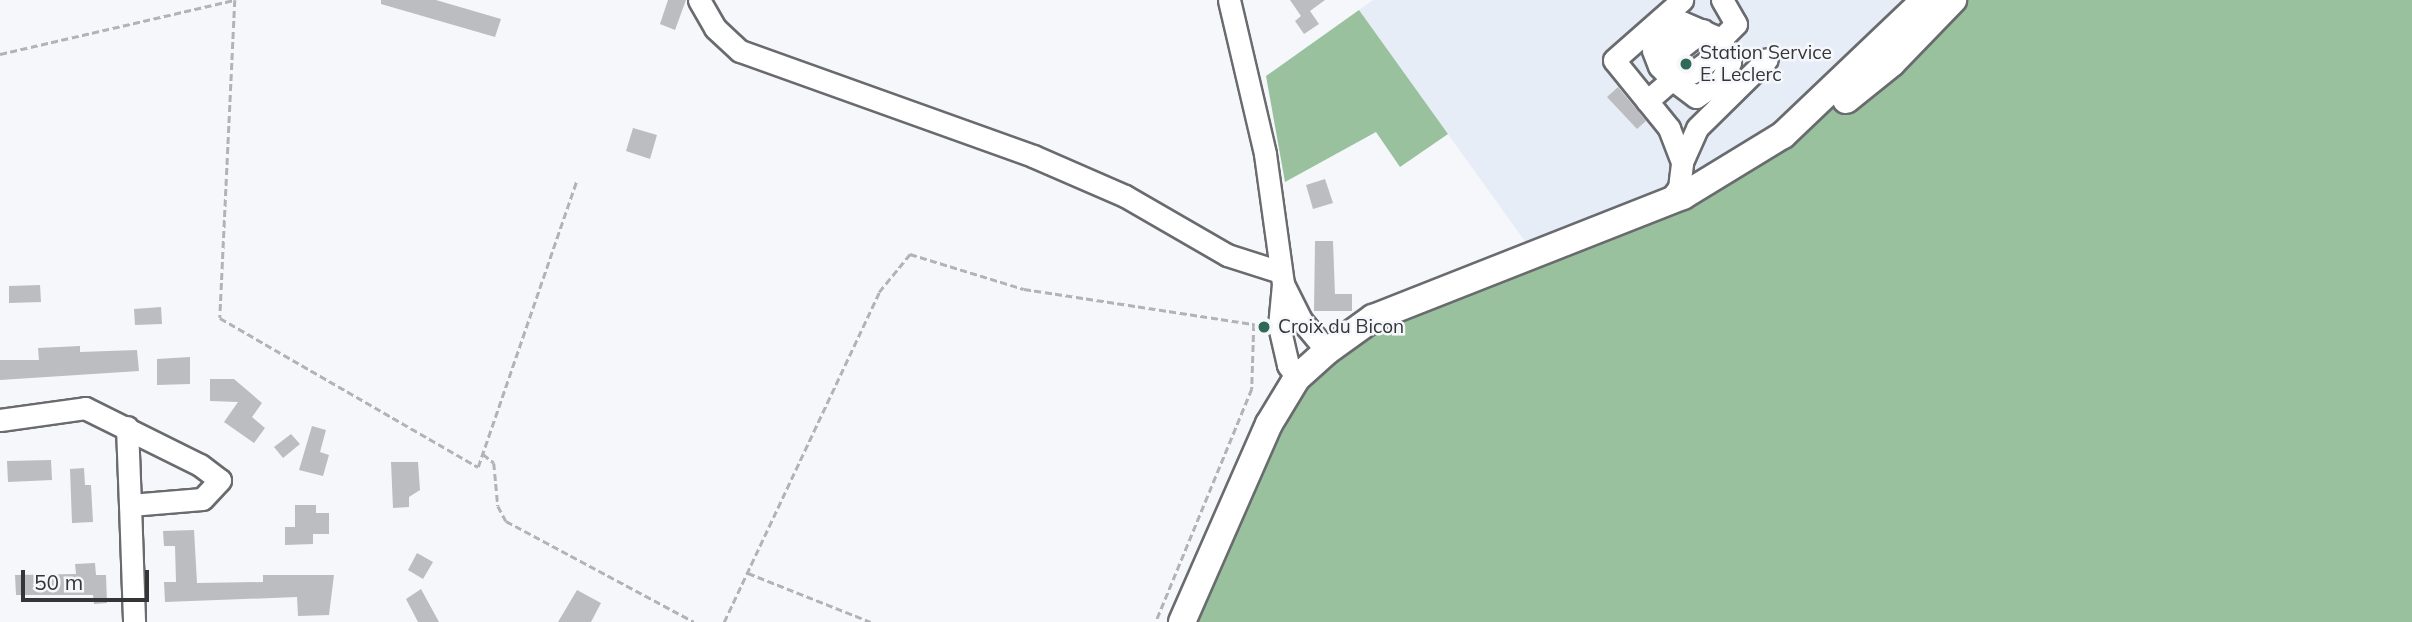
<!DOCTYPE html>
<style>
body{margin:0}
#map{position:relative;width:2412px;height:622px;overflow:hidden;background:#f5f7fb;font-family:Mulish,sans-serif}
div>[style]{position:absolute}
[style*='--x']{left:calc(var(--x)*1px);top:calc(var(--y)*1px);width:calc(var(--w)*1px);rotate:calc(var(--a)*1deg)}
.built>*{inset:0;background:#e6edf7}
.forest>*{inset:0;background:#99c19d}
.building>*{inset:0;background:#bbbdc0}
.path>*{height:2.5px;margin-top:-1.25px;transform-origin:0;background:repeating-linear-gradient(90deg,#b2b3b6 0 7px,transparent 0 10.5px)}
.roads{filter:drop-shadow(2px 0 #696b6e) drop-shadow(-2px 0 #696b6e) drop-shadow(0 2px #696b6e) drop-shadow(0 -2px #696b6e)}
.minor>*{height:21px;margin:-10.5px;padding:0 10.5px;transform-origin:10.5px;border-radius:10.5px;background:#fff}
.major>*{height:26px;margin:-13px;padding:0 13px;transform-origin:13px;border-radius:13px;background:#fff}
.dots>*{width:19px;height:19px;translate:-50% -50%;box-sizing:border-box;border:4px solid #f5f7fb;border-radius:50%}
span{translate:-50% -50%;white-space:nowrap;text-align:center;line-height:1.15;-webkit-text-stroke:5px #f5f7fb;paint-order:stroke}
.poi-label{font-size:19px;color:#343536}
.left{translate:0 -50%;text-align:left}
.scale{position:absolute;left:21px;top:570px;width:128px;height:32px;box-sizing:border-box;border:4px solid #343536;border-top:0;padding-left:9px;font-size:21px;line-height:24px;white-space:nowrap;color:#343536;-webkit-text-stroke:5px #f5f7fb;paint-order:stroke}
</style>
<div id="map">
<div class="built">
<i style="clip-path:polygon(1373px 0,1921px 0,1772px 132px,1670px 187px,1529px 247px,1359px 10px)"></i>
</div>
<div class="forest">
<i style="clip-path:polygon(1925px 0,2412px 0,2412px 622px,1182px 622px,1251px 461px,1327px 351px,1783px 135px)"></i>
<i style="clip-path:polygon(1359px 10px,1448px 134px,1400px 167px,1376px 132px,1285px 182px,1266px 76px)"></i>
</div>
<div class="building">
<i style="clip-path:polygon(381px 0,436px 0,501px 19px,495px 37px,381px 4px)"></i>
<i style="clip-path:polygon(668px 0,686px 0,675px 30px,660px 24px)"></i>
<i style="clip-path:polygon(1290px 0,1325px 0,1310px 11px,1319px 24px,1304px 34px,1295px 21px,1301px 16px)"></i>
<i style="clip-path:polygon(1618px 87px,1646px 121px,1637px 129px,1607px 97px)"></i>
<i style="clip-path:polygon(633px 128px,657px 135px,650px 159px,626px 151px)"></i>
<i style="clip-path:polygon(1325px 179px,1333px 203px,1313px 209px,1306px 185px)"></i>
<i style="clip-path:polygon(1315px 241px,1333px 241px,1335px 294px,1352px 294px,1352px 311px,1314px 311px)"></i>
<i style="clip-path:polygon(40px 285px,41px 302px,9px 303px,9px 286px)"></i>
<i style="clip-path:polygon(161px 307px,162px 324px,135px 325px,134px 309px)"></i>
<i style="clip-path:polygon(80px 346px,80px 352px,137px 350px,139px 371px,0 380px,0 360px,39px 360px,38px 348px)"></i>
<i style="clip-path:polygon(190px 357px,190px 384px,157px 385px,157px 359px)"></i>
<i style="clip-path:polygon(210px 379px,234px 379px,262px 403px,252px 417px,265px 428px,254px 443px,224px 422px,238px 402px,210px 401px)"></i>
<i style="clip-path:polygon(312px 426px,326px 430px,320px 452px,329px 455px,323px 476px,299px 470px)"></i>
<i style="clip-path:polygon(291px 434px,300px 444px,283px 458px,274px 447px)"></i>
<i style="clip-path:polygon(51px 460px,52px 480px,8px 482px,7px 461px)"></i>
<i style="clip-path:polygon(391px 462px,418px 462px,420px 490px,409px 497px,409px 507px,393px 508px)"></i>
<i style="clip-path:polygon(84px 468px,85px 485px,91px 485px,93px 522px,72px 523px,70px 469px)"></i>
<i style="clip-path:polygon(295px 505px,316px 505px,316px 513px,329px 513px,329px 534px,313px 534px,313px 544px,285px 545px,285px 527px,295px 527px)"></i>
<i style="clip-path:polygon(194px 530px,197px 583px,263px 582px,263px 575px,334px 575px,329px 615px,298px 616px,297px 597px,165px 602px,164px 582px,176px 582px,175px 546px,164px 546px,163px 531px)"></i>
<i style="clip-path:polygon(417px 553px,433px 562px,423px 579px,408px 570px)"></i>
<i style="clip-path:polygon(95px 563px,96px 575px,106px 575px,107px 603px,94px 604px,93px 595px,16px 595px,15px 575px,76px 574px,75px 564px)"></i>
<i style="clip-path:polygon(421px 589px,439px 622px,418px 622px,406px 599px)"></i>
<i style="clip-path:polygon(577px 590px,601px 603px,591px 622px,558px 622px)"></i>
</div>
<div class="path">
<i style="--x:235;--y:0;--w:318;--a:92.7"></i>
<i style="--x:220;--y:318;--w:298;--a:30"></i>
<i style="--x:478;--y:467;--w:304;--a:-71"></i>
<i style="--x:0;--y:54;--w:239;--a:-13"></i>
<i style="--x:483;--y:454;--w:14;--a:39"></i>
<i style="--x:494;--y:463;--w:43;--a:84.7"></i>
<i style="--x:498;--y:506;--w:17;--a:62"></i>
<i style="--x:506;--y:521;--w:213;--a:28.2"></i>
<i style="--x:748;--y:573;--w:132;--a:21.7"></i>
<i style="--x:724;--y:622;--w:365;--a:-64.8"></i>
<i style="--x:879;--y:292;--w:49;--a:-50.8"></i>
<i style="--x:910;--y:254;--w:119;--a:17.1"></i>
<i style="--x:1024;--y:289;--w:233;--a:8.7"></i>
<i style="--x:1254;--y:324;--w:65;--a:91.8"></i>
<i style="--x:1252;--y:389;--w:252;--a:112.4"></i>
</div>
<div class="roads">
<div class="minor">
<i style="--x:699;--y:0;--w:32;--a:60"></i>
<i style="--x:715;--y:28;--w:34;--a:43"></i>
<i style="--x:740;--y:51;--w:311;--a:19.7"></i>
<i style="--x:1033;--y:156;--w:100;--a:23.5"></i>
<i style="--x:1125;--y:196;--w:118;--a:30"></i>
<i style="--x:1227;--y:255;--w:56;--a:17.8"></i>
<i style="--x:1229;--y:0;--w:158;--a:76.8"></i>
<i style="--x:1265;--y:154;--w:131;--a:82.1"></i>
<i style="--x:1283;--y:284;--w:40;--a:63.4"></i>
<i style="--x:1301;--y:320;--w:40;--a:50"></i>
<i style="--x:1666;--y:74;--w:22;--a:-69"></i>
<i style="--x:1674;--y:53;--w:37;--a:-38"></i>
<i style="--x:1672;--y:79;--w:18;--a:-135"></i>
<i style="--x:1659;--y:66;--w:17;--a:-111"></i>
<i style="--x:1653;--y:50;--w:40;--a:-44"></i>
<i style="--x:1682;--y:22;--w:43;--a:23.6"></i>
<i style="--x:1672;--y:79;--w:22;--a:-18"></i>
<i style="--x:1693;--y:72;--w:39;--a:-36"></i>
<i style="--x:1647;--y:101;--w:33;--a:-41"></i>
<i style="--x:1672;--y:79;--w:30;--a:37"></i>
<i style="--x:1696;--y:97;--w:30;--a:-34"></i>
<i style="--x:1721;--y:80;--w:20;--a:-63"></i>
<i style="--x:1730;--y:62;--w:25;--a:-111"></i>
<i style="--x:1721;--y:39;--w:21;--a:-45"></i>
<i style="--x:1736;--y:24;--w:28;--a:-120"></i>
<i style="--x:1682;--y:162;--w:37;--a:-66"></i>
<i style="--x:1697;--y:128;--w:98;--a:-44.6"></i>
<i style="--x:1668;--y:202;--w:18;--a:-52"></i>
<i style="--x:1679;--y:188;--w:26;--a:-83"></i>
<i style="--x:1682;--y:162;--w:36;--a:-111"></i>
<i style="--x:1669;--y:128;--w:87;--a:-129"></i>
<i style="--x:1614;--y:60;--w:91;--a:-41.4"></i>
<i style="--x:1283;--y:284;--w:42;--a:95.4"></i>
<i style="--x:1279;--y:326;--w:40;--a:77"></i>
<i style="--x:1288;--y:365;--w:16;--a:55"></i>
<i style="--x:0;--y:420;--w:86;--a:-8"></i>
<i style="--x:85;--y:408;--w:128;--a:26.4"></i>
<i style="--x:200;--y:465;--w:25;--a:37"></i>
<i style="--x:220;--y:480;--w:26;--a:133"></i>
<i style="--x:202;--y:499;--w:72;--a:175.2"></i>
<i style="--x:130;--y:505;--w:117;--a:88"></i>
<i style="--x:127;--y:427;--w:78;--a:87.8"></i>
</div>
<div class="major">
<i style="--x:1846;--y:100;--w:59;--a:-38.8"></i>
<i style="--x:1892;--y:63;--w:88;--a:-45.9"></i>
<i style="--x:1182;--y:622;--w:216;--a:-66.3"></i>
<i style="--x:1269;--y:424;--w:54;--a:-58.7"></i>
<i style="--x:1297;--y:378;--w:40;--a:-42"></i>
<i style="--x:1327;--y:351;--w:57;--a:-35.7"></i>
<i style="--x:1373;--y:318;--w:333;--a:-21.5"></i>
<i style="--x:1683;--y:196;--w:117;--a:-31.4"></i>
<i style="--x:1783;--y:135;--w:196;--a:-43.6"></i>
</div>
</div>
<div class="dots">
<i style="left:1686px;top:64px;background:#2e6a55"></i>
<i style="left:1264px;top:327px;background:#2e6a55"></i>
</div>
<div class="poi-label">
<span class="left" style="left:1700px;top:64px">Station Service<br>E. Leclerc</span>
<span class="left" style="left:1278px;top:327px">Croix du Bicon</span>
</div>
<div class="scale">50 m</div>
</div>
